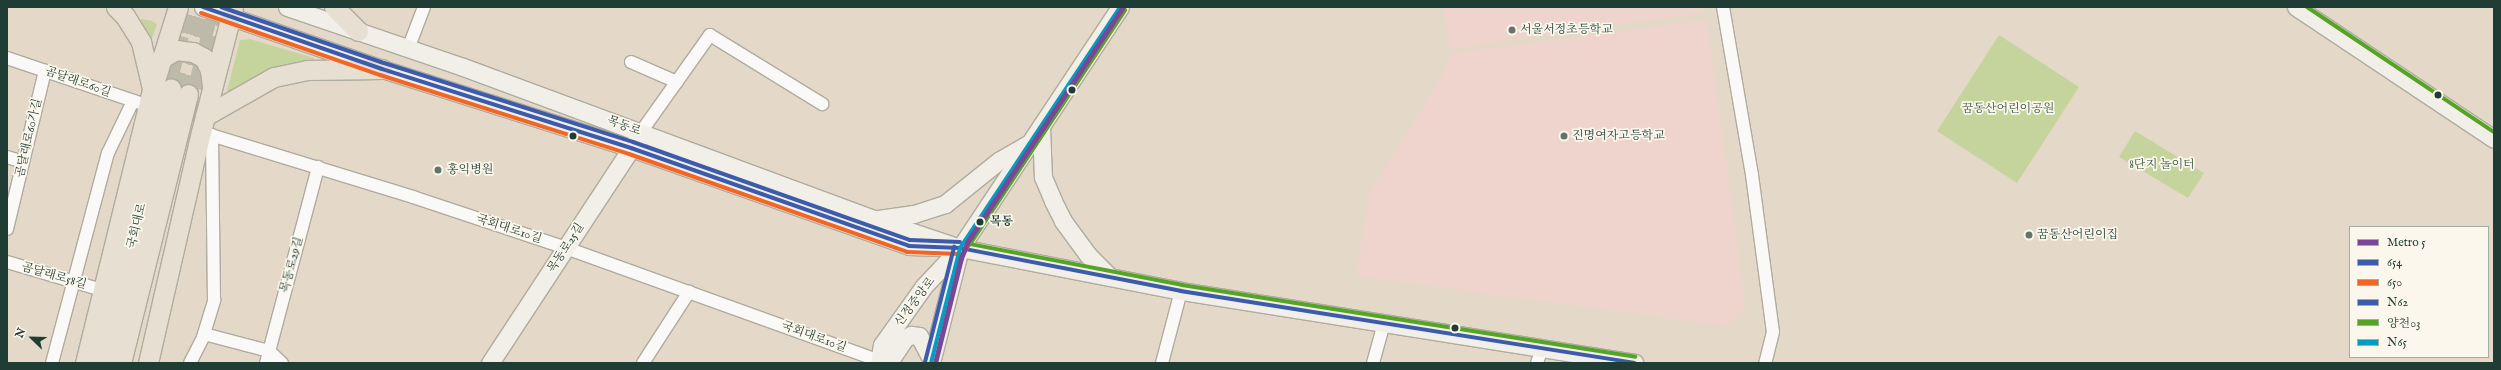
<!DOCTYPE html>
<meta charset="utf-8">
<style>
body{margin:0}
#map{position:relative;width:2501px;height:370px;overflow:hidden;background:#e4d9c8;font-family:"IM FELL English","Noto Serif KR",serif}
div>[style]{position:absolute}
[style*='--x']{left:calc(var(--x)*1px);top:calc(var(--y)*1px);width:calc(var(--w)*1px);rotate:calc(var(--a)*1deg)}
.built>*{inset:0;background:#eed4cc}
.green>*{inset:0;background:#c5d49d}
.primary-tunnel>*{height:19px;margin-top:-9.5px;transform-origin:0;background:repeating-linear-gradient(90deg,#bdbaaa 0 19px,transparent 0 29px)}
.highway-tunnel>*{height:22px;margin-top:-11px;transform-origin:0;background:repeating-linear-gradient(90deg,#bdbaaa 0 22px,transparent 0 33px)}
.roads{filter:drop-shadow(1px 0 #afab9f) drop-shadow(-1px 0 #afab9f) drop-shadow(0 1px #afab9f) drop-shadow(0 -1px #afab9f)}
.street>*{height:12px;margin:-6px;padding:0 6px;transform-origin:6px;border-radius:6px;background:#fbf9f7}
.secondary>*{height:17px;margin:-8.5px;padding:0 8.5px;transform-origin:8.5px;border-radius:8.5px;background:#f2efe8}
.primary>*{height:19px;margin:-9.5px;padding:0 9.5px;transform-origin:9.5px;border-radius:9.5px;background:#e7e0d2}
.bus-1>*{height:4px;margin:-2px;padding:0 2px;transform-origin:2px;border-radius:2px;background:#3d5bab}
.bus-2>*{height:4px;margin:-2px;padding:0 2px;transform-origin:2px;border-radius:2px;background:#f26522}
.bus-3>*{height:4px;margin:-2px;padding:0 2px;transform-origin:2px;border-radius:2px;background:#3d5bab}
.bus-4>*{height:4px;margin:-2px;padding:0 2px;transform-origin:2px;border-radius:2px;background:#55a426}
.bus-5>*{height:4px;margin:-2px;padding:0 2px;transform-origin:2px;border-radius:2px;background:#039ebf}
.metro-1>*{height:5px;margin:-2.5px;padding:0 2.5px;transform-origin:2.5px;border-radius:2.5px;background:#794698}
.dots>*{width:11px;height:11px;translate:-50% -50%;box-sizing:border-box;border:2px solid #fbf7ec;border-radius:50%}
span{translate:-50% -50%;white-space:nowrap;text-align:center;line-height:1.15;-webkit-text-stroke:3.5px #fbf7ec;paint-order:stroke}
.poi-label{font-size:12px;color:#1f3d34}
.left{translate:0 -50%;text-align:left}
.street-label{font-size:12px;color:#1f3d34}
.park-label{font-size:12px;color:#3b5a42}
.stop-label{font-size:12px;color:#1f3d34;font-weight:700}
.frame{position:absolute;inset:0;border:8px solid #1f3d34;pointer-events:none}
.legend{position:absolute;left:2349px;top:226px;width:140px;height:132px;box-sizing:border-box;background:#fbf7ec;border:1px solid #a3ada2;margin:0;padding:5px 7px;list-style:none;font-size:12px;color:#1f3d34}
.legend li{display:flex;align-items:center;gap:8px;height:20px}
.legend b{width:20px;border:1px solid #a3ada2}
.north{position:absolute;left:12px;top:318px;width:40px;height:40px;-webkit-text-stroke:3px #fbf7ec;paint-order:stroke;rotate:293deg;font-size:11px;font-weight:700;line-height:16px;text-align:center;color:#1f3d34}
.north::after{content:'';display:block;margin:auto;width:14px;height:18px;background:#1f3d34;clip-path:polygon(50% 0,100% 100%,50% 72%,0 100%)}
</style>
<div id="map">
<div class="built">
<i style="clip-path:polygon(1443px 7px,1704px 7px,1705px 12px,1450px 49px)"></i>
<i style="clip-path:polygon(1707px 20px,1746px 309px,1727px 326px,1356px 276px,1369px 194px,1441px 78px,1452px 53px)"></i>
</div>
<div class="green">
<i style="clip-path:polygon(142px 19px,152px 21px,157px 24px,151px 41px,146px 42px,135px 23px)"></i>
<i style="clip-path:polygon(1999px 35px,2079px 87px,2017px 183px,1937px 131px)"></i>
<i style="clip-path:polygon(250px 39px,314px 58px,313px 63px,235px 92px,227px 91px,240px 40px)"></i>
<i style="clip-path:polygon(2135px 131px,2204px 173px,2188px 198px,2119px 157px)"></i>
</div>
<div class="primary-tunnel">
<i style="--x:171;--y:89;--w:85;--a:-75.6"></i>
<i style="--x:188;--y:94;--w:90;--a:-75.8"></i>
</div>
<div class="highway-tunnel">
<i style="--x:159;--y:111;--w:78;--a:-76"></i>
<i style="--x:190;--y:121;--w:118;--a:-75.3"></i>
</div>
<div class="roads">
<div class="street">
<i style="--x:1723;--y:7;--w:170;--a:80.2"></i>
<i style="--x:1752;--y:175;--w:158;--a:82.4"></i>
<i style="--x:1773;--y:332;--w:32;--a:104"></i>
<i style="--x:408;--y:49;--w:45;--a:-69.1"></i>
<i style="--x:7;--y:58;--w:140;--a:18.7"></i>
<i style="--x:631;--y:62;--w:50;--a:23.5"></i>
<i style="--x:201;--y:132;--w:222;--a:17"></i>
<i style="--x:413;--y:197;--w:161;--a:18.4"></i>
<i style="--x:566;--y:248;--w:334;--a:19.8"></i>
<i style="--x:641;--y:132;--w:119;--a:-54.6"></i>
<i style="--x:710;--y:35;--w:132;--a:31.6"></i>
<i style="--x:7;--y:157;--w:17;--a:17"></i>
<i style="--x:7;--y:229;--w:163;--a:-76.5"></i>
<i style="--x:7;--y:262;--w:99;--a:16.4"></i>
<i style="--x:204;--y:334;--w:67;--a:14.7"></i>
<i style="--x:269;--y:351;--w:18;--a:43"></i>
<i style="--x:52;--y:363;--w:217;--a:-75.1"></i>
<i style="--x:108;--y:153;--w:58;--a:-64.3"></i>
<i style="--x:190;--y:363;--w:29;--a:-63"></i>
<i style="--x:203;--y:337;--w:39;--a:-73"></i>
<i style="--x:214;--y:300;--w:165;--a:-90.7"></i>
<i style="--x:266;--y:363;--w:203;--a:-75.1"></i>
<i style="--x:643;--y:363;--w:85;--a:-57.1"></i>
<i style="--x:1162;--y:363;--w:74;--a:-75.2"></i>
<i style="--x:1373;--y:363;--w:41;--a:-74.6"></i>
<i style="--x:1537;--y:363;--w:16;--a:-72"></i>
</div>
<div class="secondary">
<i style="--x:203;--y:7;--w:189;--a:19.1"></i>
<i style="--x:382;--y:69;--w:261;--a:17.6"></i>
<i style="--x:631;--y:148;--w:295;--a:19.4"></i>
<i style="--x:909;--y:246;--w:31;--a:2"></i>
<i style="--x:287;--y:7;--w:186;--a:18.8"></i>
<i style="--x:463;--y:67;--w:438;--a:20.3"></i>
<i style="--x:874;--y:219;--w:91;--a:18.6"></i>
<i style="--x:960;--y:248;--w:225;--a:11"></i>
<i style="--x:1181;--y:291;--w:459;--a:9"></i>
<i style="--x:2296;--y:7;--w:238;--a:33.7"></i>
<i style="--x:1041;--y:126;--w:51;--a:87.8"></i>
<i style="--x:1043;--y:177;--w:26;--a:67"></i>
<i style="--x:1053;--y:201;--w:22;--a:63"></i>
<i style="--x:1063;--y:221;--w:42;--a:53.7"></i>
<i style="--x:1088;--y:255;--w:31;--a:45"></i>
<i style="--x:878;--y:219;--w:36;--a:-8"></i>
<i style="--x:914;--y:214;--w:33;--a:-18"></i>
<i style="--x:945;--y:204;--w:70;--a:-38.7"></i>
<i style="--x:1000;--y:160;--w:30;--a:-30"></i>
<i style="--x:880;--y:361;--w:14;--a:-21"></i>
<i style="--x:893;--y:356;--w:22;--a:-56"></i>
<i style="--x:905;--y:338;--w:7;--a:-27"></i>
<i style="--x:911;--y:335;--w:8;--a:7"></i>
<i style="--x:919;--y:336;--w:26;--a:62"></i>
<i style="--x:490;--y:363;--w:268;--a:-56.7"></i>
<i style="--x:879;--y:363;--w:18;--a:-81"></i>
<i style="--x:882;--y:345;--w:72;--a:-54.6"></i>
<i style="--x:924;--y:286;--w:51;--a:-46.6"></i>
<i style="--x:931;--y:363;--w:119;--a:-75.8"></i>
<i style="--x:960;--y:248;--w:289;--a:-56.4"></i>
</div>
<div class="primary">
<i style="--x:116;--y:7;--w:13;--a:45"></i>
<i style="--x:125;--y:16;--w:31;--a:58"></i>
<i style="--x:141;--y:42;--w:47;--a:76.6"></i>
<i style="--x:334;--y:7;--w:34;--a:45"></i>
<i style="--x:162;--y:58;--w:16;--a:-30"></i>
<i style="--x:176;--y:50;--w:17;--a:7"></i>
<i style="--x:193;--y:52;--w:13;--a:29"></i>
<i style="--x:204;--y:58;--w:13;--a:63"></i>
<i style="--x:210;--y:70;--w:16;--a:83"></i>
<i style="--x:205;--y:116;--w:79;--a:-29.5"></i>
<i style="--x:274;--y:77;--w:34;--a:-12"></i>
<i style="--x:307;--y:70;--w:75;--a:-0.8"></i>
<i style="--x:85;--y:363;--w:281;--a:-76.2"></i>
<i style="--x:152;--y:90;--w:87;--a:-72.6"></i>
<i style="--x:102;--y:363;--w:283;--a:-75.9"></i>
<i style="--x:121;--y:363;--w:277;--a:-76"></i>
<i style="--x:148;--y:363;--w:237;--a:-77.1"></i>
<i style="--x:201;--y:132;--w:129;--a:-75.6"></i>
</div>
</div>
<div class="bus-1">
<i style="--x:203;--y:7;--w:189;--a:19.1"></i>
<i style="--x:382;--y:69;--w:261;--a:17.6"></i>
<i style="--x:631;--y:148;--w:295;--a:19.4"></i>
<i style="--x:909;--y:246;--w:51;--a:2.2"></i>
<i style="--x:960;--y:248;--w:225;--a:11"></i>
<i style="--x:1181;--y:291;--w:459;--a:9"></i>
</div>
<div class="bus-2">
<i style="--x:201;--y:13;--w:189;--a:19.1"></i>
<i style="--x:380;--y:75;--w:261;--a:17.6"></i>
<i style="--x:629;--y:154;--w:295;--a:19.4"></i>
<i style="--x:907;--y:252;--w:53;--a:2.2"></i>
<i style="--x:965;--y:251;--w:289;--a:-56.4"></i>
</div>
<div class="bus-3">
<i style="--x:221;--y:7;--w:172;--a:19"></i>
<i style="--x:384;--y:63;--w:261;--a:17.6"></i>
<i style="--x:633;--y:142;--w:294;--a:19.5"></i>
<i style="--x:910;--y:240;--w:50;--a:2.3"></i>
<i style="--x:925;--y:362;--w:119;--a:-75.8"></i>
</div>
<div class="bus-4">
<i style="--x:2307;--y:7;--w:225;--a:33.8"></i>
<i style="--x:1125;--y:10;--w:281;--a:123.5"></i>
<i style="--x:970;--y:244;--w:216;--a:10.9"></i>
<i style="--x:1182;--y:285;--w:459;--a:9"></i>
</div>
<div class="bus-5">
<i style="--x:931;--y:363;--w:119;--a:-75.8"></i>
<i style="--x:960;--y:248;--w:289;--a:-56.4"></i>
</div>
<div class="metro-1">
<i style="--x:935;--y:363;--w:108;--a:-76.1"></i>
<i style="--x:961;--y:258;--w:18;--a:-68"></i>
<i style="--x:968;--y:241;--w:281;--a:-56.5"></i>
</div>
<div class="dots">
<i style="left:1512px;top:30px;background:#647468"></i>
<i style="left:1072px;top:90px;background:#1f3d34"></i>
<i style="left:2438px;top:95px;background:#1f3d34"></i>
<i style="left:573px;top:136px;background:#1f3d34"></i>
<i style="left:1564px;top:136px;background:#647468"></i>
<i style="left:438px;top:170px;background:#647468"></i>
<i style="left:980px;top:222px;background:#1f3d34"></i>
<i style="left:2029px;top:235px;background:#647468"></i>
<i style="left:1455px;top:328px;background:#1f3d34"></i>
</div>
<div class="poi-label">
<span class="left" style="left:1520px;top:30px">서울서정초등학교</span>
<span class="left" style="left:1572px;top:136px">진명여자고등학교</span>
<span class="left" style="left:447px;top:170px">홍익병원</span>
<span class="left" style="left:2037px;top:235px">꿈동산어린이집</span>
</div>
<div class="street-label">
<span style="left:78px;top:82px;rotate:19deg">곰달래로60길</span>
<span style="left:624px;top:126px;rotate:20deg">목동로</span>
<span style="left:29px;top:138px;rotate:-77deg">곰달래로60가길</span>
<span style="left:137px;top:226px;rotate:-76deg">국회대로</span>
<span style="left:509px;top:229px;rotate:18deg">국회대로10길</span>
<span style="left:566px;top:248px;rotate:-57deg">목동로25길</span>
<span style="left:292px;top:265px;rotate:-75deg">목동로29길</span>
<span style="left:54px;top:276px;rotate:16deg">곰달래로58길</span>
<span style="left:915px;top:302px;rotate:-53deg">신정중앙로</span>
<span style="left:814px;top:337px;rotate:20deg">국회대로10길</span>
</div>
<div class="park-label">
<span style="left:2008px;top:109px">꿈동산어린이공원</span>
<span style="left:2162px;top:165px">8단지 놀이터</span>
</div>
<div class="stop-label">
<span class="left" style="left:990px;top:222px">목동</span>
</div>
<div class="frame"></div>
<ul class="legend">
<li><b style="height:5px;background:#794698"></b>Metro 5</li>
<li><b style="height:5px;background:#3d5bab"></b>654</li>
<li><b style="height:5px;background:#f26522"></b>650</li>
<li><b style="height:5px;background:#3d5bab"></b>N62</li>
<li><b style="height:5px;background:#55a426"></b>양천03</li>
<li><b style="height:5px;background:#039ebf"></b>N65</li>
</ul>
<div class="north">N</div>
</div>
